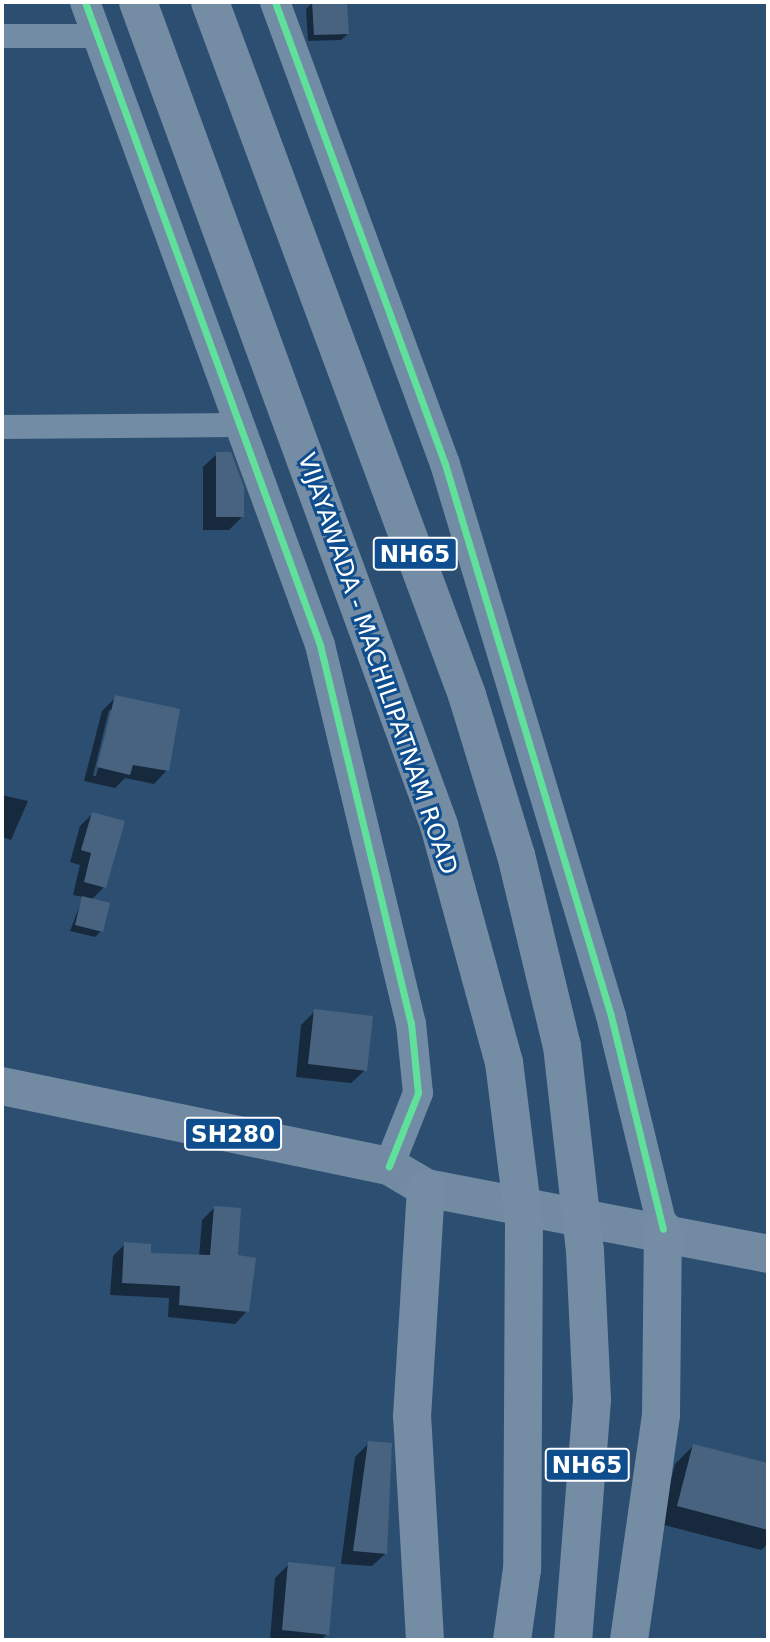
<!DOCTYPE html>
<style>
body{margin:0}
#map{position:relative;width:770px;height:1642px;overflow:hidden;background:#2c4e71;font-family:"DejaVu Sans",sans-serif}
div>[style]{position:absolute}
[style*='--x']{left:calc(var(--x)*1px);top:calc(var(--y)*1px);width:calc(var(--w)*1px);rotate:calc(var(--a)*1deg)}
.shadow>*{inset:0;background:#0007}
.building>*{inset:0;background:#48637f}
.minor>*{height:24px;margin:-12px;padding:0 12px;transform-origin:12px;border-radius:12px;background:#738ca5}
.tertiary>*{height:30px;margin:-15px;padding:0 15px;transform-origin:15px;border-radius:15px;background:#738ca5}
.primary>*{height:38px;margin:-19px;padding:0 19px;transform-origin:19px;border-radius:19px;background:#738aa3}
.trunk>*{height:38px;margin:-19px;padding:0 19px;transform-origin:19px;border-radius:19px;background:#748ca4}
.cycleway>*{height:7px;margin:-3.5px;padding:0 3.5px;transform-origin:3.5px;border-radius:3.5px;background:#60e19b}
span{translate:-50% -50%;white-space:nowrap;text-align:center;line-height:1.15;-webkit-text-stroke:6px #0f4e8e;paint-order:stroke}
.shield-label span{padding:2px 5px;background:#0f4e8e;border:2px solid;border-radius:5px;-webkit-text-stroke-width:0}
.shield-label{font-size:23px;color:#fff;font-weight:700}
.street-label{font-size:24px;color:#fff}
.frame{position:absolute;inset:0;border:4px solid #fff;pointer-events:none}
</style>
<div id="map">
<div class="shadow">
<i style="clip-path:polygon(313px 2px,346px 2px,348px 34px,341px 40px,308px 41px,306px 9px)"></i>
<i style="clip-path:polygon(217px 454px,242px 517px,229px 530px,203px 530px,203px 467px)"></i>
<i style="clip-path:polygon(evenodd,116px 697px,167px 770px,154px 784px,125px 778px,115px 788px,84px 781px,102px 711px,116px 697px,109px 710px,113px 710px,96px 776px,93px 776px,109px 710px)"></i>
<i style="clip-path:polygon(2px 795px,28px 801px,11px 840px,2px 837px)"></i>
<i style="clip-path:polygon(92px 814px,104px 887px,91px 900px,101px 931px,95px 937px,70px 931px,83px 897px,73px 895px,80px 865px,70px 862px,80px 826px)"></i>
<i style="clip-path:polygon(315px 1011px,365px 1070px,351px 1083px,296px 1077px,301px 1025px)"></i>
<i style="clip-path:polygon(214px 1208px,236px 1257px,247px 1311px,235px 1324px,168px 1317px,169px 1298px,110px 1295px,113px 1256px,125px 1244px,149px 1255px,199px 1257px,202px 1220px)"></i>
<i style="clip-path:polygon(369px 1443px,386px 1553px,372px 1566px,341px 1564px,355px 1457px)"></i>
<i style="clip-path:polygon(693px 1446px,768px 1469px,768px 1544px,761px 1550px,660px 1524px,675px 1464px)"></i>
<i style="clip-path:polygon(289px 1564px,327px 1634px,321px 1640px,270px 1640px,275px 1578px)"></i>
</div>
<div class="building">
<i style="clip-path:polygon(312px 2px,347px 2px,349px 34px,314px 35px)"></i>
<i style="clip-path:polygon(216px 452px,231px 452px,244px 487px,244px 517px,216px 517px)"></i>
<i style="clip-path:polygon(115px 695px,180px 709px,169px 771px,133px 765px,130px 775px,97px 767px)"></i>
<i style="clip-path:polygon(92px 812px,125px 821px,106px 888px,84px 882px,91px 853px,81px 850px)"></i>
<i style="clip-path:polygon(82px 896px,110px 903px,103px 932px,75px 925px)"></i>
<i style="clip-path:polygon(314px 1009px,373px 1016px,367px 1071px,308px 1064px)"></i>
<i style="clip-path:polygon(214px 1206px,241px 1208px,238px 1255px,256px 1258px,249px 1312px,179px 1305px,180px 1286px,122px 1283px,124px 1242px,151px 1244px,151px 1253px,210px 1255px)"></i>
<i style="clip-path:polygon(368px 1441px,392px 1443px,387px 1554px,353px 1551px)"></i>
<i style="clip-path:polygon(693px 1444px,768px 1463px,768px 1530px,677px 1506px)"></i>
<i style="clip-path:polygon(288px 1562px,335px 1567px,329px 1635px,282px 1630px)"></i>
</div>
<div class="minor">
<i style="--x:2;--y:36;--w:96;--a:0"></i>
<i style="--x:2;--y:427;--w:237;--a:-0.5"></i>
</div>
<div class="tertiary">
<i style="--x:85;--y:2;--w:685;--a:69.92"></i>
<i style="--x:320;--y:645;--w:389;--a:76.5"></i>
<i style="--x:411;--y:1023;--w:70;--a:84.3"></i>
<i style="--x:418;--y:1093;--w:79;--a:111.7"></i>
<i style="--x:275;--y:2;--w:492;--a:69.8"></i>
<i style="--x:445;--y:464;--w:576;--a:73.26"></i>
<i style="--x:611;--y:1016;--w:219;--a:76.3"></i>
</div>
<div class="primary">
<i style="--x:2;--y:1086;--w:395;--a:11.7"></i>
<i style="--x:389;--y:1166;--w:43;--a:30.7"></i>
<i style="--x:426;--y:1188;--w:348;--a:10.9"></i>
</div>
<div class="trunk">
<i style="--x:138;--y:2;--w:876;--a:69.91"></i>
<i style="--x:439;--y:825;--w:246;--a:74.7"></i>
<i style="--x:504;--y:1062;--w:162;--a:82.9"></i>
<i style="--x:524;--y:1223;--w:346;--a:90.3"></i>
<i style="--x:522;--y:1569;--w:72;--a:98"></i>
<i style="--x:210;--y:2;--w:739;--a:69.65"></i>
<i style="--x:467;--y:695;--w:167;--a:73"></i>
<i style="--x:516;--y:855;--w:196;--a:76.5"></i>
<i style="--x:562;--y:1046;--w:206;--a:83.6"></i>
<i style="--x:585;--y:1251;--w:149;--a:87.3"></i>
<i style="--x:592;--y:1400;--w:241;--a:94.5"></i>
<i style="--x:425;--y:1640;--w:223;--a:-93.3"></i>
<i style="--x:412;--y:1417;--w:229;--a:-86.5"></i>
<i style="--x:629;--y:1640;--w:227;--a:-81.9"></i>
<i style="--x:661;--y:1415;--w:186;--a:-89.4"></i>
</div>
<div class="cycleway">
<i style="--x:85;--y:2;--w:685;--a:69.92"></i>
<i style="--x:320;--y:645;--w:389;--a:76.5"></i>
<i style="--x:411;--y:1023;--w:70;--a:84.3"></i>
<i style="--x:418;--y:1093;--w:79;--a:111.7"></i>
<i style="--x:275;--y:2;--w:492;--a:69.8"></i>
<i style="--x:445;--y:464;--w:576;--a:73.26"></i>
<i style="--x:611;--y:1016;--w:219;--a:76.3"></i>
</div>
<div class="shield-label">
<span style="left:415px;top:554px">NH65</span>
<span style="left:233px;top:1134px">SH280</span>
<span style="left:587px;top:1465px">NH65</span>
</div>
<div class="street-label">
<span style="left:377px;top:664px;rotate:71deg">VIJAYAWADA - MACHILIPATNAM ROAD</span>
</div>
<div class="frame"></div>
</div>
